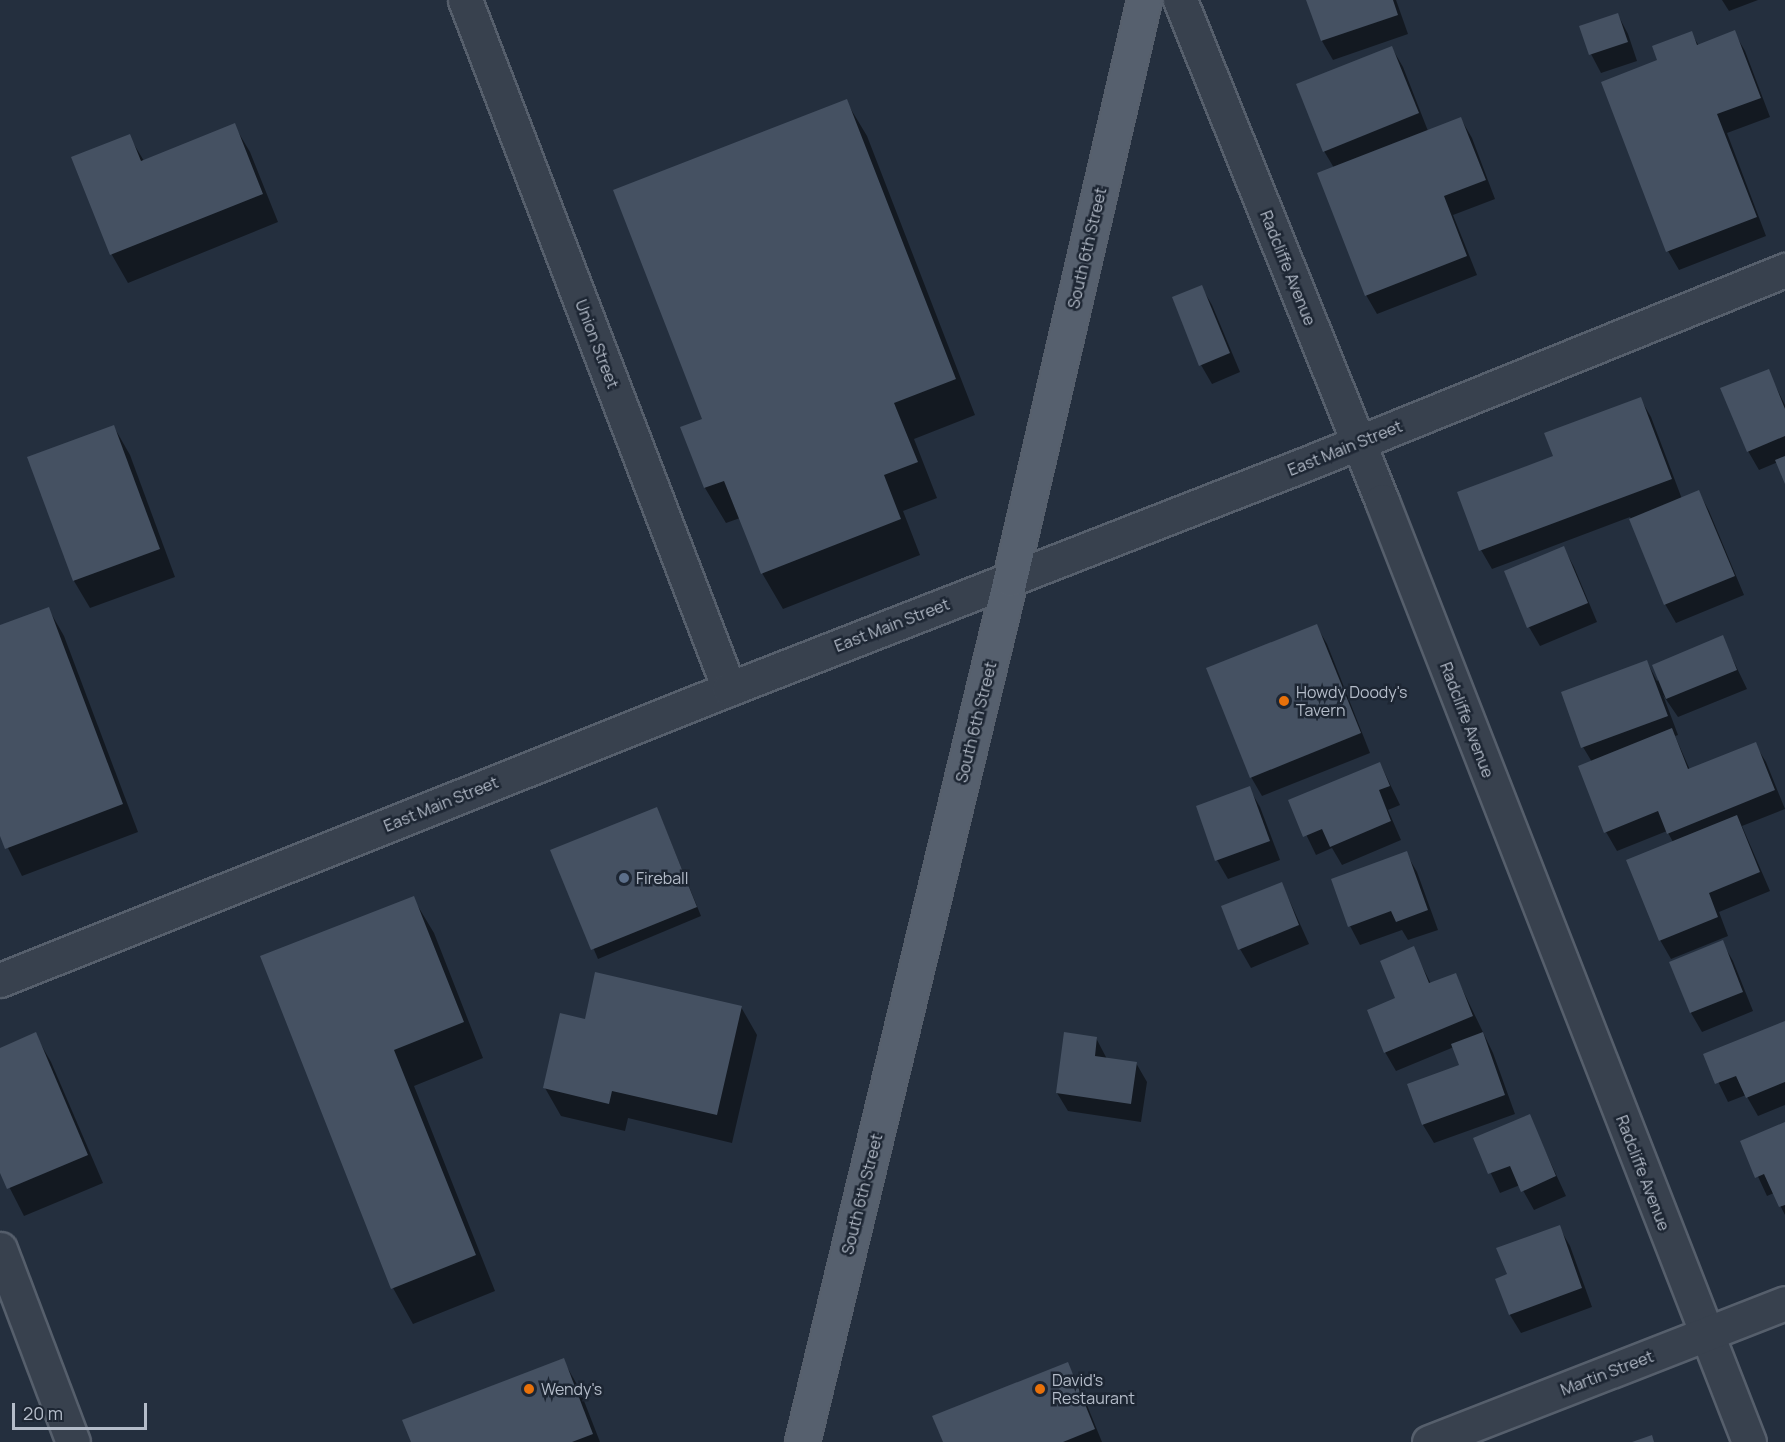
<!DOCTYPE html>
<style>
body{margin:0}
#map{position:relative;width:1785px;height:1442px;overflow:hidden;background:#242f3e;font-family:Manrope,sans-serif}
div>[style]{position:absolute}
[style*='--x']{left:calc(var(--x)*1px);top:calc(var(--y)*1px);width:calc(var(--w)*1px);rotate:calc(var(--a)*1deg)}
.shadow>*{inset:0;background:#0007}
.building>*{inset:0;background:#455162}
.roads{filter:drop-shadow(2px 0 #565f6c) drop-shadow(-2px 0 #565f6c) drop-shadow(0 2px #565f6c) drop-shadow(0 -2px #565f6c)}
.minor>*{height:33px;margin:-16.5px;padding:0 16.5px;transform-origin:16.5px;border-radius:16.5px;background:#38414e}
.major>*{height:33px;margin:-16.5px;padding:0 16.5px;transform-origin:16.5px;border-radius:16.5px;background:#56606e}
.dots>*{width:16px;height:16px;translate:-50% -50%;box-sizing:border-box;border:3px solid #1d2633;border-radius:50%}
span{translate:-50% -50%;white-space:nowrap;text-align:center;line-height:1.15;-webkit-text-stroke:5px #1d2633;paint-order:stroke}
.street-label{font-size:16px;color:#b4bcc9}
.poi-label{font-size:16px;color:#b4bcc9}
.left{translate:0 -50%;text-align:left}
.scale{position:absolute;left:12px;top:1403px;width:135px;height:27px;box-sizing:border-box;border:3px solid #b4bcc9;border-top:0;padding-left:8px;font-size:18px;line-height:21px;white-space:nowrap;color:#b4bcc9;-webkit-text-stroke:4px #1d2633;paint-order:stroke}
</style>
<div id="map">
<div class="shadow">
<i style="clip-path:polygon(1308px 0,1396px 0,1408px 34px,1333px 60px,1322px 41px)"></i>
<i style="clip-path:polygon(1722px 0,1758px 0,1729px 11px)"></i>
<i style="clip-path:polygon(1618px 15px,1628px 34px,1637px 61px,1601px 73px,1591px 54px)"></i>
<i style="clip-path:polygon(1734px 32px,1745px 51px,1770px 117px,1727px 133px,1766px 236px,1679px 270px,1668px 251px,1659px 61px,1691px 33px,1699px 46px)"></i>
<i style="clip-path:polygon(1392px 48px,1403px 67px,1428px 131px,1461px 119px,1472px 138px,1495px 199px,1453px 215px,1477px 275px,1377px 314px,1366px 295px,1334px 168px,1324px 151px)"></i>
<i style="clip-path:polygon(846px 101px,867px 136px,975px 415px,914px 439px,937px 498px,903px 511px,920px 555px,783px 609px,762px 573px,740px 518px,726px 523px,705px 488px,682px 428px,704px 419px)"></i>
<i style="clip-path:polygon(234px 125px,250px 152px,278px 222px,128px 283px,112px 255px,73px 158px,129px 136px,144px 161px)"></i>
<i style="clip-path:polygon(1201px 286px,1212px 305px,1240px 372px,1212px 384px,1201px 365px)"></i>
<i style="clip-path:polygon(1768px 371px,1785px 405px,1785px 481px,1778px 462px,1759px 470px,1748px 451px)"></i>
<i style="clip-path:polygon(1640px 398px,1651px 417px,1682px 499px,1699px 492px,1709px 511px,1744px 595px,1676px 623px,1665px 604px,1630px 517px,1492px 569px,1481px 550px,1459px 492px,1555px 457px)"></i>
<i style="clip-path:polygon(114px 427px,130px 455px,175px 577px,90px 608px,74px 581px,29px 458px)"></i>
<i style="clip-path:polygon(1564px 548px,1574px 567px,1597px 622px,1540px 646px,1529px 627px)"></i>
<i style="clip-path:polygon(48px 608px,64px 636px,138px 832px,22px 876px,0 832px,0 627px)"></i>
<i style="clip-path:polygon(1316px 625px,1327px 644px,1370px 753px,1262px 796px,1251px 777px)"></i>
<i style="clip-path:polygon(1722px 637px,1747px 689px,1678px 717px,1663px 695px,1678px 735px,1675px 736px,1690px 770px,1755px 744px,1766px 762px,1785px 809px,1742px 826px,1770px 891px,1719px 912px,1728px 936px,1671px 959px,1660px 940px,1673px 842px,1667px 831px,1617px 851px,1606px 832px,1592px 762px,1583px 747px,1647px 662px,1657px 681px)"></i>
<i style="clip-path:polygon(1380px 763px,1400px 805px,1388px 810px,1401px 840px,1342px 865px,1332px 848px,1316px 855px,1290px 801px)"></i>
<i style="clip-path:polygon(1249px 788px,1260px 807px,1280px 860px,1228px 879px,1217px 860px)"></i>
<i style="clip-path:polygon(661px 818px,701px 916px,598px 959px,552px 851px)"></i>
<i style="clip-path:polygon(1406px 853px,1417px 872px,1438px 930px,1408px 940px,1402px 930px,1360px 945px,1350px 926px)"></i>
<i style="clip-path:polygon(1282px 884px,1309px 944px,1251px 968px,1240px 949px)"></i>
<i style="clip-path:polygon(413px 898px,434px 933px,483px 1058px,414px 1086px,495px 1291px,413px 1324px,393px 1288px,262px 957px)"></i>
<i style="clip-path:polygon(1722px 942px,1733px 961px,1753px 1011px,1702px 1032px,1691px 1013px,1671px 963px)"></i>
<i style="clip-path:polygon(1413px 948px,1431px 984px,1455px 974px,1493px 1053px,1515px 1114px,1434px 1143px,1423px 1125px,1409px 1085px,1461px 1066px,1454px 1047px,1396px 1071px,1385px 1052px,1397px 999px)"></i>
<i style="clip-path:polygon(741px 1007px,757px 1035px,732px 1143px,628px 1118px,625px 1131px,561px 1116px,545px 1088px,586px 1020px)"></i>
<i style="clip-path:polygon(1785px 1023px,1785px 1105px,1758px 1116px,1746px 1095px,1728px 1102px,1705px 1055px)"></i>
<i style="clip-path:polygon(35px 1034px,51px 1062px,103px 1183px,24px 1216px,0 1169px,0 1049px)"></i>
<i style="clip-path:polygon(1096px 1038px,1107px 1059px,1136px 1063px,1147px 1082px,1141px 1122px,1068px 1111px,1057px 1093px)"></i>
<i style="clip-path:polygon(1529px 1116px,1566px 1196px,1534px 1210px,1520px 1185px,1500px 1193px,1475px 1139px)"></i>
<i style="clip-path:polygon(1785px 1124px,1785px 1215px,1774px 1193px,1767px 1196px,1742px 1142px)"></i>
<i style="clip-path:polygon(1559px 1227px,1570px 1246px,1592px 1307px,1521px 1333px,1510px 1315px,1508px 1275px)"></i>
<i style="clip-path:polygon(563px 1360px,579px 1388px,600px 1442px,412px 1442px)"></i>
<i style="clip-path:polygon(1067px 1364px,1078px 1383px,1102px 1442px,944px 1442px)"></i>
</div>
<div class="building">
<i style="clip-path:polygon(1306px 0,1393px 0,1398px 15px,1321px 41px)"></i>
<i style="clip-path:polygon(1618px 13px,1628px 42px,1589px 55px,1579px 26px)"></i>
<i style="clip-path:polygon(1735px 30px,1761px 98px,1717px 114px,1757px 217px,1666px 252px,1601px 82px,1657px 60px,1652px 46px,1692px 31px,1697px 45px)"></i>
<i style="clip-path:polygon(1392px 46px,1419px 113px,1323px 152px,1296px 84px)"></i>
<i style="clip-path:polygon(847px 99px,956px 379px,894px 403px,918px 462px,884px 475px,901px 519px,761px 574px,724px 481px,704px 488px,680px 427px,702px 419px,613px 190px)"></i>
<i style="clip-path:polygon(1461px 117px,1486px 180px,1444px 196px,1467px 256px,1365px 296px,1317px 173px)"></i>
<i style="clip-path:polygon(235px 123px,263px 194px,110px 255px,71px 157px,130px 134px,141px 161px)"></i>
<i style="clip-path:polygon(1202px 285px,1230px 353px,1199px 366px,1172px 297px)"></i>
<i style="clip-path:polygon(1769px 369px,1785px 409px,1785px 436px,1747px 452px,1720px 388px)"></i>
<i style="clip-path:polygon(1641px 397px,1672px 479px,1479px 551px,1457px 492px,1553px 456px,1544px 433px)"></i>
<i style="clip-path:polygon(114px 425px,160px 549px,73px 581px,27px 457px)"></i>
<i style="clip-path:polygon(1785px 456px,1785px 484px,1775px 460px)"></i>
<i style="clip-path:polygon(1699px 490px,1735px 576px,1664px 605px,1629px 519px)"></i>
<i style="clip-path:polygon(1564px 546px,1588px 603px,1527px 628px,1504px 571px)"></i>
<i style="clip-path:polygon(49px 607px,123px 804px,5px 849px,0 836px,0 625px)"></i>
<i style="clip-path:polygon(1317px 624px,1361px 733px,1250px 778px,1206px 668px)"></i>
<i style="clip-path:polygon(1723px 635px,1737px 670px,1666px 699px,1652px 665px)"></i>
<i style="clip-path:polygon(1647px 660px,1668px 716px,1581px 748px,1561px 692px)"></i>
<i style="clip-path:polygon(1672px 728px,1688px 769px,1756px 742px,1775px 790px,1667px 834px,1658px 811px,1604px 833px,1578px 766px)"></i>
<i style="clip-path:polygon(1380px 762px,1390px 786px,1379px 790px,1391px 821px,1330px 847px,1322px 829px,1303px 837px,1288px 800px)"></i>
<i style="clip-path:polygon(1250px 786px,1270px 841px,1215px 861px,1196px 806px)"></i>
<i style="clip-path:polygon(657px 807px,697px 907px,591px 950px,550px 850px)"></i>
<i style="clip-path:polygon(1737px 815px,1760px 872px,1709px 893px,1718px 917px,1659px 941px,1626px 860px)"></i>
<i style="clip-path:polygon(1407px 851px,1428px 910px,1396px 922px,1391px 911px,1348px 927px,1331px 879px)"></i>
<i style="clip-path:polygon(1282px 882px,1299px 925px,1238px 950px,1221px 906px)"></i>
<i style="clip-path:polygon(414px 896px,464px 1022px,394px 1050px,476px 1255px,391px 1289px,260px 956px)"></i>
<i style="clip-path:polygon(1723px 940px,1743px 992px,1690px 1013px,1669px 962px)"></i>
<i style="clip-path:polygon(1414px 946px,1429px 983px,1456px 973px,1473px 1016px,1384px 1053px,1367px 1010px,1395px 998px,1380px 961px)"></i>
<i style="clip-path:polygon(595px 972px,742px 1006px,717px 1115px,612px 1091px,609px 1104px,543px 1088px,560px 1013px,585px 1019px)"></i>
<i style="clip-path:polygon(1785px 1021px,1785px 1082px,1746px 1098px,1736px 1076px,1715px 1084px,1703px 1054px)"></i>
<i style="clip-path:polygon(36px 1032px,88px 1155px,7px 1189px,0 1173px,0 1048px)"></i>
<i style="clip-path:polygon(1064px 1032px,1097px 1037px,1095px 1056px,1137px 1062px,1131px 1104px,1056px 1093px)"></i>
<i style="clip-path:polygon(1483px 1032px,1505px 1095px,1422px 1125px,1407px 1084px,1459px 1065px,1451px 1044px)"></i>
<i style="clip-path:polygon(1530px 1114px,1556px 1176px,1521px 1192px,1510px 1166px,1488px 1174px,1473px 1138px)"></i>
<i style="clip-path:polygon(1785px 1122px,1785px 1205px,1779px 1207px,1764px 1174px,1755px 1178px,1740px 1141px)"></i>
<i style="clip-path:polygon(1560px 1225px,1582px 1288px,1509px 1315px,1495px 1279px,1507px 1274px,1496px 1248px)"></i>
<i style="clip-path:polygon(564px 1358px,593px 1434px,572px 1442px,411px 1442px,402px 1420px)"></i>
<i style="clip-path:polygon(1068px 1362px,1095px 1429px,1063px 1442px,943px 1442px,932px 1416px)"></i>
<i style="clip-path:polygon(1652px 1435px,1654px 1442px,1632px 1442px)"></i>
</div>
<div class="roads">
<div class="minor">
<i style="--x:465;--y:0;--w:738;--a:69.03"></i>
<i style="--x:1180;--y:0;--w:540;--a:68.04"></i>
<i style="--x:1382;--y:501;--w:1010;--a:68.69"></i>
<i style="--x:0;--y:980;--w:785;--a:-21.76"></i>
<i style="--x:729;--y:689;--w:622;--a:-21.32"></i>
<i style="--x:1308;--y:463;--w:515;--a:-22.03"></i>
<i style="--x:0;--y:1249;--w:206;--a:69.3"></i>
<i style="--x:1429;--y:1442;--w:382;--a:-21.3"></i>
</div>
<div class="major">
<i style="--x:802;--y:1442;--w:888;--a:-76.45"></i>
<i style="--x:1010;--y:579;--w:594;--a:-76.97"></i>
</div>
</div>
<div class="dots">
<i style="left:1284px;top:701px;background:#e8710a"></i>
<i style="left:624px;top:878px;background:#5c6f8a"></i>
<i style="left:529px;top:1389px;background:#e8710a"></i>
<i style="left:1040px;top:1389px;background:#e8710a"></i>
</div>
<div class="street-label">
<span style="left:1087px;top:248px;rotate:-77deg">South 6th Street</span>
<span style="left:1288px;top:268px;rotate:68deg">Radcliffe Avenue</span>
<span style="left:597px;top:344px;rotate:69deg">Union Street</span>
<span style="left:1345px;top:448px;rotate:-22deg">East Main Street</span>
<span style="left:892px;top:625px;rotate:-21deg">East Main Street</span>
<span style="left:1467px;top:720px;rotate:69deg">Radcliffe Avenue</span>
<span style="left:976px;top:722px;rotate:-76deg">South 6th Street</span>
<span style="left:441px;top:804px;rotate:-22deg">East Main Street</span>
<span style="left:1643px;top:1173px;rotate:69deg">Radcliffe Avenue</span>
<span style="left:862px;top:1194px;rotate:-76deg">South 6th Street</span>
<span style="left:1607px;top:1373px;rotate:-21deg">Martin Street</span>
</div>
<div class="poi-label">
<span class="left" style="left:1296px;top:701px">Howdy Doody's<br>Tavern</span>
<span class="left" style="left:636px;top:878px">Fireball</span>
<span class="left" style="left:1052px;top:1389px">David's<br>Restaurant</span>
<span class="left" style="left:541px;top:1389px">Wendy's</span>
</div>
<div class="scale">20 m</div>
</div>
